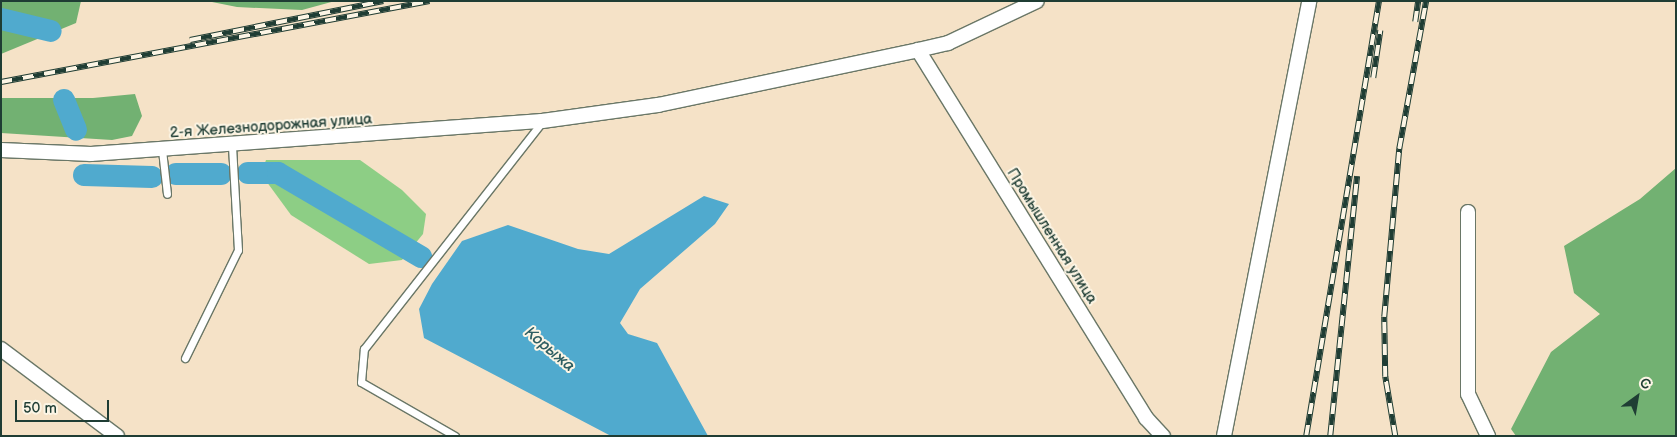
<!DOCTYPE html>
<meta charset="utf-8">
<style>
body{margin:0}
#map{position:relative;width:1677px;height:437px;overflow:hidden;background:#f5e2c7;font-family:"Balsamiq Sans",sans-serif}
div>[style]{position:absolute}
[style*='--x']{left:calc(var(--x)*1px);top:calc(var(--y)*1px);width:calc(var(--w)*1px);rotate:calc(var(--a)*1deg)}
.green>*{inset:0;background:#8dce85}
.forest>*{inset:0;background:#72b172}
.water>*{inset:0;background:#50aace}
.river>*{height:22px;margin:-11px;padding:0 11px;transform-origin:11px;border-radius:11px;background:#50aace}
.roads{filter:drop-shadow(1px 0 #6a7767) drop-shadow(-1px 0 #6a7767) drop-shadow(0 1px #6a7767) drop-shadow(0 -1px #6a7767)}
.lane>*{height:7px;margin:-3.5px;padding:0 3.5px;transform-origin:3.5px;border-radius:3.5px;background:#fff}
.street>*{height:14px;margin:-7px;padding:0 7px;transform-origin:7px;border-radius:7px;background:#fff}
.rail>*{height:5.5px;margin-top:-2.75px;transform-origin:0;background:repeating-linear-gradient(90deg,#fcf5e5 0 11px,#1f3d34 0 22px);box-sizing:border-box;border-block:1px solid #1f3d34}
span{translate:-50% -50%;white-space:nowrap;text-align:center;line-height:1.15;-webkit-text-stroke:4px #fcf5e5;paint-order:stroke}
.street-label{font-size:15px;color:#1f3d34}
.water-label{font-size:16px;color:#2e5e62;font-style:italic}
.frame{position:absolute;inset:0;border:2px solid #1f3d34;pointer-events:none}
.north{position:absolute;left:1612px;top:372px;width:50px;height:50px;-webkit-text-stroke:4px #fcf5e5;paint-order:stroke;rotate:32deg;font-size:14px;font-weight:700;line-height:20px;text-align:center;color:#1f3d34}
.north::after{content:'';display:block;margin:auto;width:18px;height:22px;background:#1f3d34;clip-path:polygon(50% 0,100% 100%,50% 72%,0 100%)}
.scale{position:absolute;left:15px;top:400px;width:94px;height:22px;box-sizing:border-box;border:2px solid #1f3d34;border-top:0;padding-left:6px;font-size:15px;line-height:18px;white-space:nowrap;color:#1f3d34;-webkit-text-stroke:4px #fcf5e5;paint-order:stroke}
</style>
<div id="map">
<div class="green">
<i style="clip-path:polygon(266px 160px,360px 160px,402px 190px,426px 214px,423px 234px,402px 260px,369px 264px,291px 215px,261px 174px)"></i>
</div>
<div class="forest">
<i style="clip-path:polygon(1px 1px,81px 1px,76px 23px,1px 54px)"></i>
<i style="clip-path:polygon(207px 1px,335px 1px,302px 10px,237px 7px)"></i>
<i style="clip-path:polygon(135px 94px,142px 116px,132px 136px,112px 140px,1px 133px,1px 98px,93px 98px)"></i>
<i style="clip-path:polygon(1676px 168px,1676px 436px,1516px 436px,1511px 429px,1551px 352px,1600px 314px,1574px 293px,1564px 246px,1640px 199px)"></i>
</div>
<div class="water">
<i style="clip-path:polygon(704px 196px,729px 204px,715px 224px,640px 289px,620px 323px,628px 334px,657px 343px,708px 436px,611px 436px,424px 338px,419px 309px,432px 284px,462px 241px,508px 225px,578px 249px,609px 254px)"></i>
</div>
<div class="river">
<i style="--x:1;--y:19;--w:51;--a:13.5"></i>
<i style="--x:64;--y:100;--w:32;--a:68"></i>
<i style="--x:248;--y:173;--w:30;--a:0"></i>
<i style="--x:278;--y:173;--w:166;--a:30.4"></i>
<i style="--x:176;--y:174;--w:45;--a:0"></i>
<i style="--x:84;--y:175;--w:68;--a:1.7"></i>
</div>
<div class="roads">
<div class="lane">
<i style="--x:162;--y:150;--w:44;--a:83.5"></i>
<i style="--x:185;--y:358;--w:120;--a:-63.9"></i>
<i style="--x:238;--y:250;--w:105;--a:-93.3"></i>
<i style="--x:455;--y:436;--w:108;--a:-150.1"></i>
<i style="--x:361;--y:382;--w:33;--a:-85"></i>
<i style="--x:364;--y:349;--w:288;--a:-51.9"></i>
</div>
<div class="street">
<i style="--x:918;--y:50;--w:433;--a:58.2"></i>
<i style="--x:1146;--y:418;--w:25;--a:47"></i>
<i style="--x:1;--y:150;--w:90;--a:2.5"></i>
<i style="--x:91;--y:154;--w:452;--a:-4.2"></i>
<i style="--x:542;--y:121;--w:117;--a:-7.9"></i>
<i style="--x:658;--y:105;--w:266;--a:-11.9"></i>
<i style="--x:918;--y:50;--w:31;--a:-13"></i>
<i style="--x:948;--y:43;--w:98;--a:-25.3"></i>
<i style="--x:1468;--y:212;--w:182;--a:90"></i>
<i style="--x:1468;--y:394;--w:47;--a:64.5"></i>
<i style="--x:1;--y:349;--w:145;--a:36.9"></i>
<i style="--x:1224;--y:436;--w:443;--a:-78.9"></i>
</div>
</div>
<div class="rail">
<i style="--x:1415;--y:22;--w:21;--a:-82"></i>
<i style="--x:190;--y:40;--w:197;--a:-11.4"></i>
<i style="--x:1373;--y:78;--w:48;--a:-81.5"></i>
<i style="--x:1;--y:82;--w:436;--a:-10.7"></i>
<i style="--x:1306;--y:436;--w:441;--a:-80.5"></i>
<i style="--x:1330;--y:436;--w:261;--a:-84.1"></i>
<i style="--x:1395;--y:436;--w:60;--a:-99.6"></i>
<i style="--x:1385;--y:377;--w:60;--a:-91"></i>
<i style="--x:1384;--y:317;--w:169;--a:-84.9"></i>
<i style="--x:1399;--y:149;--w:150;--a:-79.7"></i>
</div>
<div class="street-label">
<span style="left:271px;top:126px;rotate:-4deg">2-я Железнодорожная улица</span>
<span style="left:1052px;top:236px;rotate:58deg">Промышленная улица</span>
</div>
<div class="water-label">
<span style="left:549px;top:350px;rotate:40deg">Корыжа</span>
</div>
<div class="frame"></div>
<div class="north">С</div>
<div class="scale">50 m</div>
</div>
